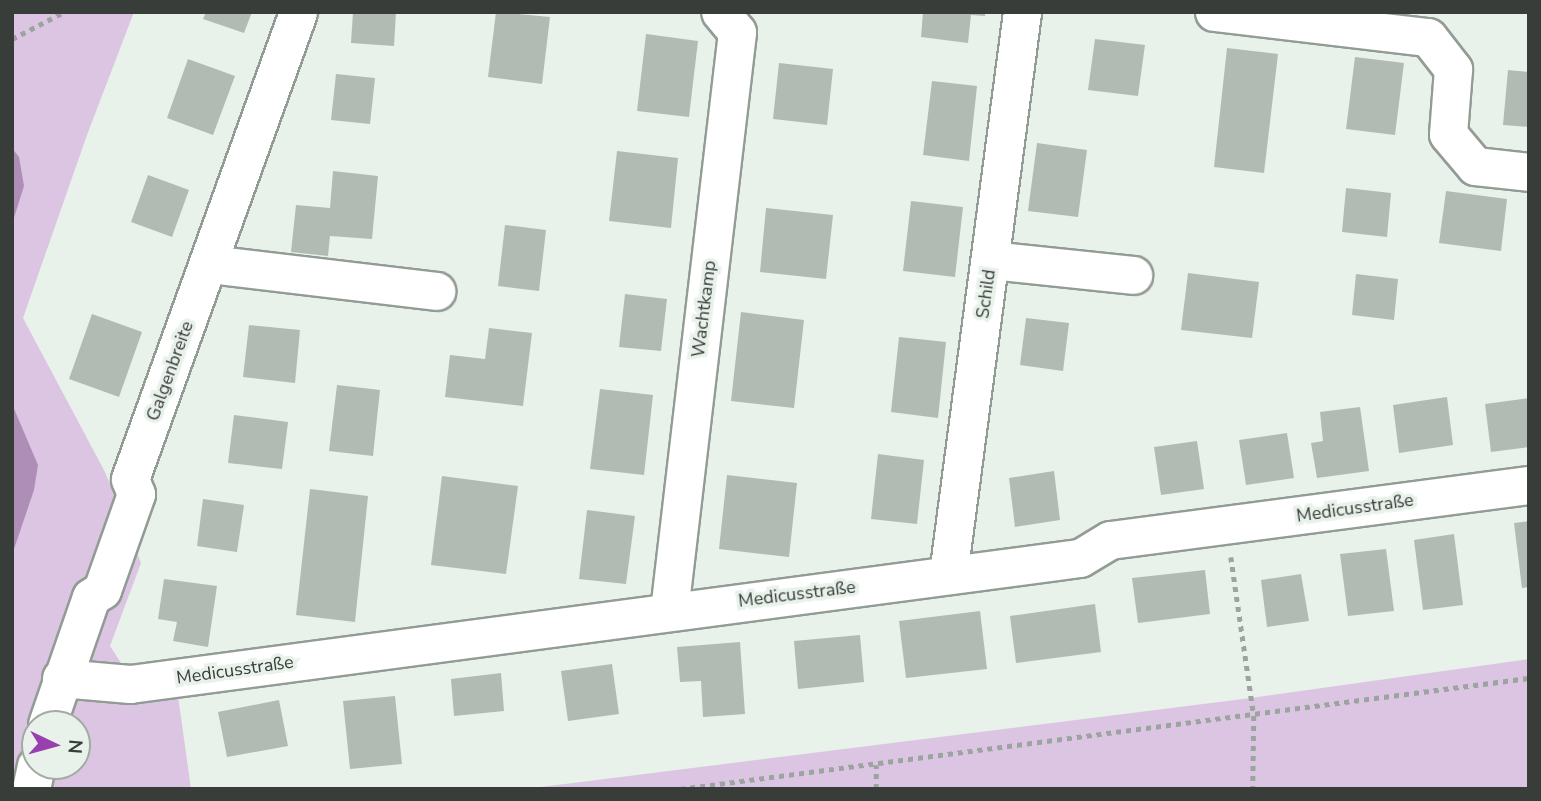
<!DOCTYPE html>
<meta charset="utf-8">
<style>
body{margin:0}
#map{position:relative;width:1541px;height:801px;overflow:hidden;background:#e8f2eb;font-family:"Nunito Sans",sans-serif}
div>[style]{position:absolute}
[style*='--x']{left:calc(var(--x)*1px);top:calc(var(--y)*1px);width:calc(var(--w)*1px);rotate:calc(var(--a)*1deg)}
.green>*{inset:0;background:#dcc5e2}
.water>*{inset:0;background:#ae8eb6}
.building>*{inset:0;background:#b1bbb4}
.path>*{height:4.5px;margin-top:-2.25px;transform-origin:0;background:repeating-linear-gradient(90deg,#9ca49f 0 5px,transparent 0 10px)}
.roads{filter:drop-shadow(2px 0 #929c95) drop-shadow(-2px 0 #929c95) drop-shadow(0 2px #929c95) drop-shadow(0 -2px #929c95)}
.minor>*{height:37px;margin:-18.5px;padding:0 18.5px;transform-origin:18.5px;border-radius:18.5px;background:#fff}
span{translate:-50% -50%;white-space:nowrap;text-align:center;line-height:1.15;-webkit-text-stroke:7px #e8f2eb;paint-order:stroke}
.street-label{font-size:18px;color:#393d3a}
.frame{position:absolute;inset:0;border:14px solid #393d3a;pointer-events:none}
.north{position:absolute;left:21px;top:710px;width:70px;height:70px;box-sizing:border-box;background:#e8f2eb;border:2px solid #a2aaa4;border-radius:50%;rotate:95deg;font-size:19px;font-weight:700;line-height:28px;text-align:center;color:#393d3a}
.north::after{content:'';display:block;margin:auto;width:24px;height:32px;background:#9840ad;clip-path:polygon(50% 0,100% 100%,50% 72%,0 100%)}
</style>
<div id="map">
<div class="green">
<i style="clip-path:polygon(evenodd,12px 12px,134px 12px,87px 135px,23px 318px,105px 472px,141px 563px,110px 646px,123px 666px,173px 660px,191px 789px,12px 789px,12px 12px,35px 724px,77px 724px,77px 766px,35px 766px,35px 724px)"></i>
<i style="clip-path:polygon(1529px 659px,1529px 789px,525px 789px,1243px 699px)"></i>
</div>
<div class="water">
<i style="clip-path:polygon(12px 148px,19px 157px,24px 186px,12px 224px)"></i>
<i style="clip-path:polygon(12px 404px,38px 465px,34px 490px,12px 555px)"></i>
</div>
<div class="building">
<i style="clip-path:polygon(206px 12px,252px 12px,244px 33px,203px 19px)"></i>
<i style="clip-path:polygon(353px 12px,396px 12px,394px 46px,351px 43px)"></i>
<i style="clip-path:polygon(496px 12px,550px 17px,542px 84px,488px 77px)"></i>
<i style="clip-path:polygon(923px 12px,985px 12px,985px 16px,971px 15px,968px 43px,921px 37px)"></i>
<i style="clip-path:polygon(646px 34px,698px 41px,689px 117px,637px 111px)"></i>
<i style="clip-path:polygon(1095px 39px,1145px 45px,1138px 96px,1088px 90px)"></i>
<i style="clip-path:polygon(1227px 48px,1278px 54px,1264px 173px,1214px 167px)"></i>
<i style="clip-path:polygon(1355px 57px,1404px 63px,1395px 135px,1346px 129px)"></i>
<i style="clip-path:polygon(188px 59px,235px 76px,213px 135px,167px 118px)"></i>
<i style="clip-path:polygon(779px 63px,833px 69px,827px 125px,773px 119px)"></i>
<i style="clip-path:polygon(1508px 70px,1529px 72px,1529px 127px,1503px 125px)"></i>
<i style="clip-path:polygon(336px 74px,375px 78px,370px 124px,331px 120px)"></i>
<i style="clip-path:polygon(932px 81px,977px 86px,969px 161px,923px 155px)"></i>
<i style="clip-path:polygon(1037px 143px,1087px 150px,1078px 217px,1028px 211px)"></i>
<i style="clip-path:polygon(617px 151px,678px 158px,671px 228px,609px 221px)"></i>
<i style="clip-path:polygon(333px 171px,378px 176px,372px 239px,330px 236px,328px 256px,291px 252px,296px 205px,330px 208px)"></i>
<i style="clip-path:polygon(148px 175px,189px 190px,172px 237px,131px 222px)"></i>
<i style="clip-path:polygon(1346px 188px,1391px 193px,1387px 237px,1342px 232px)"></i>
<i style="clip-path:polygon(1446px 191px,1507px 199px,1501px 251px,1439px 243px)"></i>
<i style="clip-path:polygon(911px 201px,963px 207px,955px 277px,903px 271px)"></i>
<i style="clip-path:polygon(766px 208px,833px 215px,826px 279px,760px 272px)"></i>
<i style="clip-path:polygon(505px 225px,546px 230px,539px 291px,498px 286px)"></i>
<i style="clip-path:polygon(1188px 273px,1259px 282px,1252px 338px,1181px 330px)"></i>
<i style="clip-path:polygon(1356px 274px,1398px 279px,1394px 320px,1352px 315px)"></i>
<i style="clip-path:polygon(625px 294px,667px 299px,661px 351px,619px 347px)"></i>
<i style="clip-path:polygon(741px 312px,804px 320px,794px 408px,731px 401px)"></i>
<i style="clip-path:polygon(92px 314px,142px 332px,119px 397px,69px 379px)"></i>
<i style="clip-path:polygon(1026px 318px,1069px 323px,1063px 371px,1020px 365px)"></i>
<i style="clip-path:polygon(249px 325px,300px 330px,295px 383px,243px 377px)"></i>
<i style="clip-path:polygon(489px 328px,532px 333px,523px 406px,445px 397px,450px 355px,485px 359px)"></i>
<i style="clip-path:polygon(899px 337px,946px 342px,938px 418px,891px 412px)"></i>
<i style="clip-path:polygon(337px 385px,380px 390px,373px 456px,329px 451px)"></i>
<i style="clip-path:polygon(600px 389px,653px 395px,644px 475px,590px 469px)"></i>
<i style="clip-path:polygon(1447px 397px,1453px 445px,1399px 453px,1393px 405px)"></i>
<i style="clip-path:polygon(1529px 398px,1529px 447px,1491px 452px,1485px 404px)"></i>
<i style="clip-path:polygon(1360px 407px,1369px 471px,1317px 478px,1311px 443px,1323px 441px,1320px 412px)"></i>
<i style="clip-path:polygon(234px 415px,288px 422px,282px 469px,228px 463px)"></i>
<i style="clip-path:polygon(1287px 433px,1294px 478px,1246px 485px,1239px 440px)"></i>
<i style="clip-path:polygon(1197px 441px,1204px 489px,1161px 495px,1154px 447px)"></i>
<i style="clip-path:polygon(878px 454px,924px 460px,917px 524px,871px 519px)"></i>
<i style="clip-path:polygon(1054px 471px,1060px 520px,1015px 527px,1009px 478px)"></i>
<i style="clip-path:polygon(727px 475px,797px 483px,789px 557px,719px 549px)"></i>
<i style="clip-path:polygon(442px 476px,518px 486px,506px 574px,431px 565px)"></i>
<i style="clip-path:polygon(310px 489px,368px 496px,355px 622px,296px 615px)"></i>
<i style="clip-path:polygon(203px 499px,244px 505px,237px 552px,197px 546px)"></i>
<i style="clip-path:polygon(587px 510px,635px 516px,626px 584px,579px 579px)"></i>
<i style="clip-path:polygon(1529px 521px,1529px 587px,1522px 588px,1514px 523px)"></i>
<i style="clip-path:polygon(1454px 534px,1463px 605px,1423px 610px,1414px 540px)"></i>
<i style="clip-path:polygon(1386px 549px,1394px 611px,1348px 616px,1340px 554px)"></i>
<i style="clip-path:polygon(1205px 570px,1210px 614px,1138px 623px,1132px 578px)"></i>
<i style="clip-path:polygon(1301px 574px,1309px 621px,1267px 627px,1261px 580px)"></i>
<i style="clip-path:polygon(164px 579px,217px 586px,208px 647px,173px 641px,177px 622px,158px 619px)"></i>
<i style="clip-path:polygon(1095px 604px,1101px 652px,1016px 663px,1010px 616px)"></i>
<i style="clip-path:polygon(980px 611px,987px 669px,906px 678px,899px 621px)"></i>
<i style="clip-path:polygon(860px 635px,864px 682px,798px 689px,794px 641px)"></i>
<i style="clip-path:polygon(740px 642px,745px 714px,703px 717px,701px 681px,680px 682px,677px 647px)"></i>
<i style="clip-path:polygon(612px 664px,619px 714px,568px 721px,561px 671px)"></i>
<i style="clip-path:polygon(501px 673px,504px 711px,454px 716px,451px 679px)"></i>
<i style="clip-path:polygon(395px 696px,402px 764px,350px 769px,343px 701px)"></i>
<i style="clip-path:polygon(279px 700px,288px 746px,227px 757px,218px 712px)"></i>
</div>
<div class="path">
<i style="--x:12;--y:39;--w:59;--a:-27.4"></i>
<i style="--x:1231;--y:557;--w:161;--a:81.8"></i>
<i style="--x:1254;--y:716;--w:73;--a:90.8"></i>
<i style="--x:680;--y:789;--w:856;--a:-7.45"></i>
<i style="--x:876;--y:789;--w:24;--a:-90"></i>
</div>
<div class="roads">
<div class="minor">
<i style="--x:1214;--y:12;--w:215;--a:6.7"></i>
<i style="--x:1428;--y:37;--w:41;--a:52"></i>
<i style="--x:1453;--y:69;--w:65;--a:94.4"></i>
<i style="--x:1448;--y:134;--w:42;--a:49.8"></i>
<i style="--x:1475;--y:166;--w:54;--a:6.3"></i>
<i style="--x:991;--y:260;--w:143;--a:6"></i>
<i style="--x:210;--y:264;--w:228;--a:6.8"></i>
<i style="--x:948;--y:575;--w:568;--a:-82.51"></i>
<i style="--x:669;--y:611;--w:583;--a:-83.3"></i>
<i style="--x:737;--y:32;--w:26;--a:-130"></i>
<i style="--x:61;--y:678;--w:69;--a:5"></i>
<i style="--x:130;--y:684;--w:958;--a:-7.56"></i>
<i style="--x:1080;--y:558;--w:35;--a:-31"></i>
<i style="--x:1110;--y:540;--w:423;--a:-7.5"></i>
<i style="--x:47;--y:724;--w:134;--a:-70.9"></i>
<i style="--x:91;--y:597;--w:13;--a:-32"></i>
<i style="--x:102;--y:590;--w:102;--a:-70.5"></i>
<i style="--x:136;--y:494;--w:16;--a:-112"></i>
<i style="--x:130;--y:479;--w:496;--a:-70.2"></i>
<i style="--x:31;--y:789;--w:24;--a:-78"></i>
</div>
</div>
<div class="street-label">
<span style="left:986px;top:294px;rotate:-82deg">Schild</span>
<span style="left:704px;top:309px;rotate:-83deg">Wachtkamp</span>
<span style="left:170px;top:371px;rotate:-70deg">Galgenbreite</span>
<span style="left:1355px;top:508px;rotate:-8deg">Medicusstraße</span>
<span style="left:797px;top:594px;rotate:-7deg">Medicusstraße</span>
<span style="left:235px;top:670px;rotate:-8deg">Medicusstraße</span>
</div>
<div class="frame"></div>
<div class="north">N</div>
</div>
